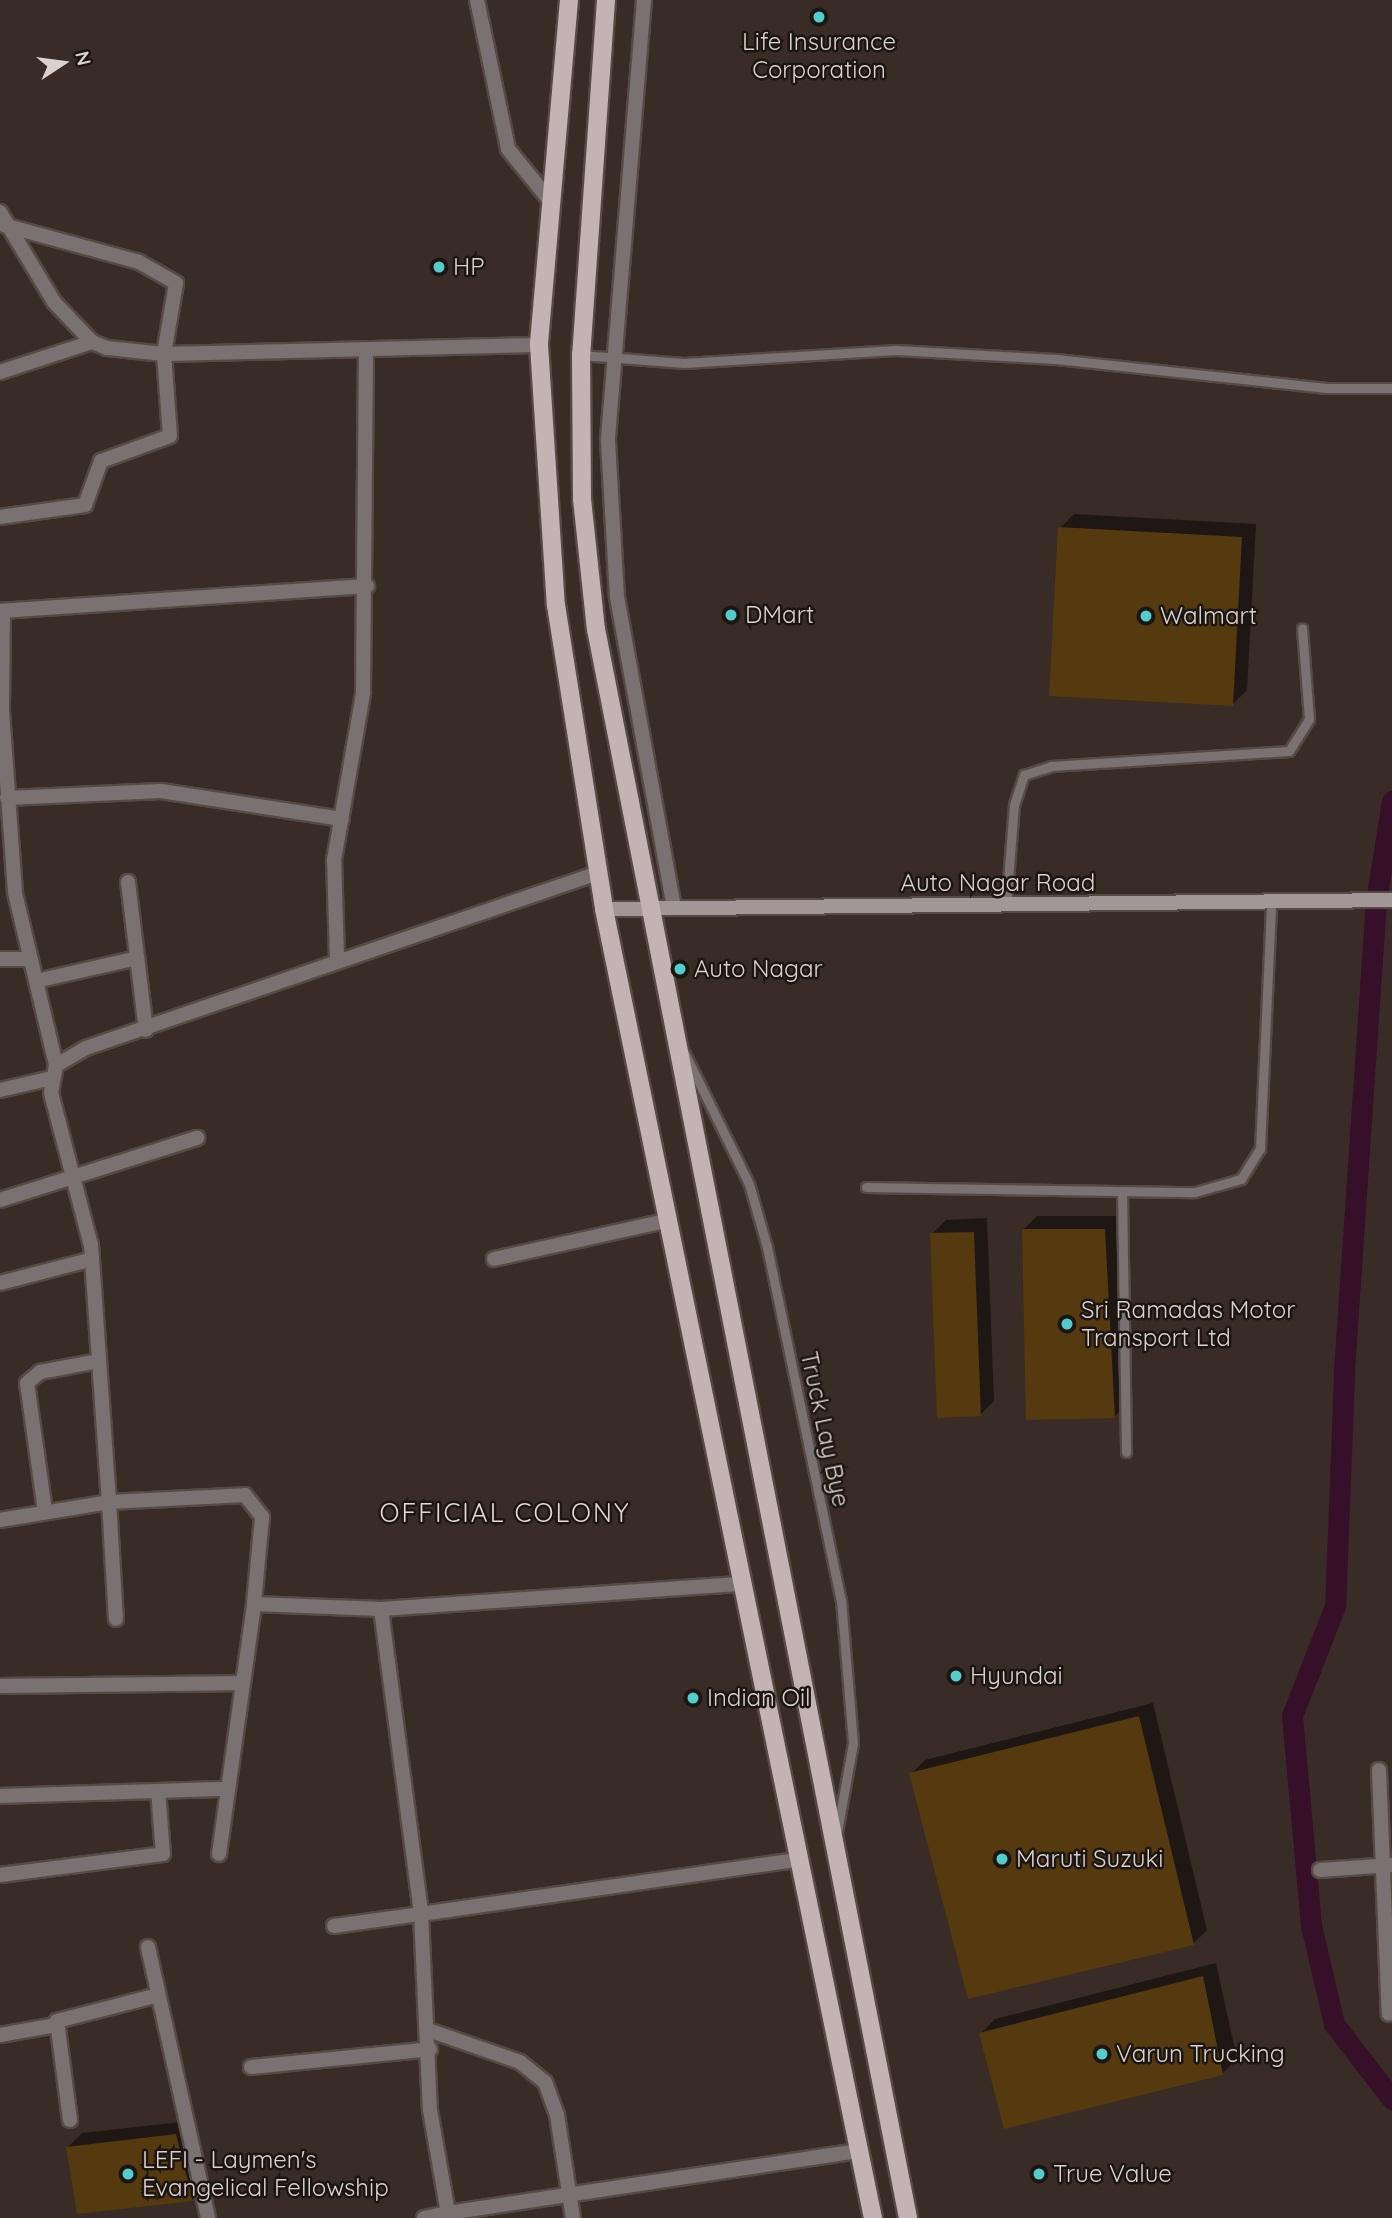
<!DOCTYPE html>
<style>
body{margin:0}
#map{position:relative;width:1392px;height:2218px;overflow:hidden;background:#392c26;font-family:Quicksand,sans-serif}
div>[style]{position:absolute}
[style*='--x']{left:calc(var(--x)*1px);top:calc(var(--y)*1px);width:calc(var(--w)*1px);rotate:calc(var(--a)*1deg)}
.shadow>*{inset:0;background:#0007}
.canal>*{height:21px;margin:-10.5px;padding:0 10.5px;transform-origin:10.5px;border-radius:10.5px;background:#351028}
.building>*{inset:0;background:#55390f}
.roads{filter:drop-shadow(2px 0 #564a44) drop-shadow(-2px 0 #564a44) drop-shadow(0 2px #564a44) drop-shadow(0 -2px #564a44)}
.lane>*{height:9px;margin:-4.5px;padding:0 4.5px;transform-origin:4.5px;border-radius:4.5px;background:#797172}
.street>*{height:14px;margin:-7px;padding:0 7px;transform-origin:7px;border-radius:7px;background:#797172}
.secondary>*{height:14px;margin:-7px;padding:0 7px;transform-origin:7px;border-radius:7px;background:#a39697}
.primary>*{height:18px;margin:-9px;padding:0 9px;transform-origin:9px;border-radius:9px;background:#c4b3b4}
.dots>*{width:19px;height:19px;translate:-50% -50%;box-sizing:border-box;border:4px solid #1c1613;border-radius:50%}
span{translate:-50% -50%;white-space:nowrap;text-align:center;line-height:1.15;-webkit-text-stroke:5px #1c1613;paint-order:stroke}
.poi-label{font-size:24px;color:#dbd1ce}
.left{translate:0 -50%;text-align:left}
.street-label{font-size:24px;color:#dbd1ce}
.neighbourhood-label{font-size:26px;color:#e9d7cf;letter-spacing:2px}
.north{position:absolute;left:28px;top:28px;width:70px;height:70px;-webkit-text-stroke:5px #1c1613;paint-order:stroke;rotate:77deg;font-size:19px;font-weight:700;line-height:28px;text-align:center;color:#dbd1ce}
.north::after{content:'';display:block;margin:auto;width:24px;height:32px;background:#dbd1ce;clip-path:polygon(50% 0,100% 100%,50% 72%,0 100%)}
</style>
<div id="map">
<div class="shadow">
<i style="clip-path:polygon(1074px 514px,1256px 524px,1247px 690px,1233px 704px,1060px 528px)"></i>
<i style="clip-path:polygon(1037px 1216px,1119px 1216px,1128px 1403px,1114px 1417px,1023px 1230px)"></i>
<i style="clip-path:polygon(987px 1218px,994px 1401px,980px 1415px,932px 1234px,946px 1220px)"></i>
<i style="clip-path:polygon(1153px 1703px,1207px 1930px,1193px 1944px,911px 1774px,925px 1760px)"></i>
<i style="clip-path:polygon(1216px 1963px,1237px 2059px,1223px 2073px,981px 2033px,995px 2019px)"></i>
<i style="clip-path:polygon(190px 2121px,206px 2186px,192px 2200px,68px 2147px,82px 2133px)"></i>
</div>
<div class="canal">
<i style="--x:1392;--y:801;--w:101;--a:99.1"></i>
<i style="--x:1376;--y:901;--w:476;--a:93.9"></i>
<i style="--x:1344;--y:1376;--w:230;--a:92.2"></i>
<i style="--x:1335;--y:1606;--w:118;--a:111.4"></i>
<i style="--x:1292;--y:1716;--w:210;--a:84.8"></i>
<i style="--x:1311;--y:1925;--w:102;--a:76.9"></i>
<i style="--x:1334;--y:2024;--w:95;--a:52.3"></i>
</div>
<div class="building">
<i style="clip-path:polygon(1058px 527px,1242px 537px,1233px 706px,1049px 696px)"></i>
<i style="clip-path:polygon(1022px 1229px,1105px 1229px,1115px 1418px,1026px 1420px)"></i>
<i style="clip-path:polygon(974px 1232px,981px 1416px,937px 1418px,930px 1233px)"></i>
<i style="clip-path:polygon(1139px 1716px,1194px 1945px,968px 1999px,909px 1773px)"></i>
<i style="clip-path:polygon(1203px 1976px,1223px 2075px,1004px 2129px,979px 2033px)"></i>
<i style="clip-path:polygon(176px 2134px,193px 2201px,77px 2214px,66px 2147px)"></i>
</div>
<div class="roads">
<div class="lane">
<i style="--x:581;--y:355;--w:103;--a:4.4"></i>
<i style="--x:684;--y:363;--w:212;--a:-3.5"></i>
<i style="--x:896;--y:350;--w:160;--a:3.2"></i>
<i style="--x:1056;--y:359;--w:272;--a:6.1"></i>
<i style="--x:1326;--y:388;--w:66;--a:0"></i>
<i style="--x:1006;--y:906;--w:101;--a:-85.5"></i>
<i style="--x:1014;--y:805;--w:32;--a:-72"></i>
<i style="--x:1024;--y:775;--w:28;--a:-18"></i>
<i style="--x:1051;--y:766;--w:238;--a:-3.6"></i>
<i style="--x:1289;--y:751;--w:38;--a:-58"></i>
<i style="--x:1309;--y:719;--w:91;--a:-94.4"></i>
<i style="--x:685;--y:1054;--w:145;--a:63.8"></i>
<i style="--x:749;--y:1184;--w:66;--a:74.1"></i>
<i style="--x:767;--y:1247;--w:361;--a:78.2"></i>
<i style="--x:841;--y:1600;--w:144;--a:85.2"></i>
<i style="--x:853;--y:1743;--w:90;--a:100.2"></i>
<i style="--x:866;--y:1187;--w:329;--a:0.9"></i>
<i style="--x:1195;--y:1192;--w:48;--a:-15.8"></i>
<i style="--x:1241;--y:1179;--w:36;--a:-58"></i>
<i style="--x:1260;--y:1149;--w:245;--a:-87.4"></i>
<i style="--x:1122;--y:1192;--w:260;--a:89.1"></i>
</div>
<div class="street">
<i style="--x:477;--y:0;--w:152;--a:78.2"></i>
<i style="--x:508;--y:149;--w:68;--a:50.9"></i>
<i style="--x:644;--y:0;--w:442;--a:94.7"></i>
<i style="--x:608;--y:441;--w:156;--a:86.7"></i>
<i style="--x:617;--y:597;--w:315;--a:79.6"></i>
<i style="--x:0;--y:212;--w:105;--a:59"></i>
<i style="--x:54;--y:302;--w:55;--a:46.5"></i>
<i style="--x:92;--y:342;--w:16;--a:22"></i>
<i style="--x:107;--y:348;--w:57;--a:6"></i>
<i style="--x:164;--y:354;--w:375;--a:-1.4"></i>
<i style="--x:0;--y:372;--w:97;--a:-18.1"></i>
<i style="--x:0;--y:517;--w:86;--a:-8"></i>
<i style="--x:85;--y:505;--w:47;--a:-70"></i>
<i style="--x:101;--y:461;--w:73;--a:-19.9"></i>
<i style="--x:170;--y:436;--w:82;--a:-94.2"></i>
<i style="--x:164;--y:354;--w:72;--a:-80.4"></i>
<i style="--x:176;--y:283;--w:43;--a:-150.4"></i>
<i style="--x:139;--y:262;--w:140;--a:-164.7"></i>
<i style="--x:0;--y:611;--w:368;--a:-3.9"></i>
<i style="--x:3;--y:611;--w:100;--a:90.6"></i>
<i style="--x:2;--y:711;--w:182;--a:85.9"></i>
<i style="--x:15;--y:893;--w:177;--a:76.6"></i>
<i style="--x:7;--y:798;--w:154;--a:-2.6"></i>
<i style="--x:161;--y:791;--w:183;--a:8.8"></i>
<i style="--x:598;--y:873;--w:541;--a:161.13"></i>
<i style="--x:86;--y:1048;--w:34;--a:150"></i>
<i style="--x:56;--y:1065;--w:28;--a:100"></i>
<i style="--x:51;--y:1093;--w:157;--a:75.3"></i>
<i style="--x:91;--y:1245;--w:258;--a:86"></i>
<i style="--x:109;--y:1502;--w:136;--a:-2.9"></i>
<i style="--x:245;--y:1495;--w:28;--a:52"></i>
<i style="--x:262;--y:1517;--w:87;--a:95.3"></i>
<i style="--x:254;--y:1604;--w:127;--a:2.3"></i>
<i style="--x:381;--y:1609;--w:362;--a:-4"></i>
<i style="--x:128;--y:882;--w:149;--a:83.1"></i>
<i style="--x:0;--y:959;--w:30;--a:0"></i>
<i style="--x:337;--y:959;--w:99;--a:-91.7"></i>
<i style="--x:334;--y:860;--w:169;--a:-80.1"></i>
<i style="--x:363;--y:693;--w:342;--a:-89.5"></i>
<i style="--x:36;--y:981;--w:104;--a:-12.8"></i>
<i style="--x:0;--y:1090;--w:53;--a:-13"></i>
<i style="--x:0;--y:1200;--w:207;--a:-17.5"></i>
<i style="--x:494;--y:1259;--w:180;--a:-12.5"></i>
<i style="--x:0;--y:1283;--w:92;--a:-14.5"></i>
<i style="--x:45;--y:1511;--w:129;--a:-98"></i>
<i style="--x:27;--y:1383;--w:17;--a:-40"></i>
<i style="--x:40;--y:1372;--w:59;--a:-10.7"></i>
<i style="--x:0;--y:1520;--w:110;--a:-9.4"></i>
<i style="--x:109;--y:1502;--w:117;--a:86.6"></i>
<i style="--x:381;--y:1609;--w:308;--a:82.5"></i>
<i style="--x:421;--y:1914;--w:381;--a:-8.2"></i>
<i style="--x:0;--y:1686;--w:243;--a:-0.7"></i>
<i style="--x:1379;--y:1770;--w:244;--a:87.7"></i>
<i style="--x:0;--y:1796;--w:228;--a:-1.8"></i>
<i style="--x:219;--y:1854;--w:252;--a:-82"></i>
<i style="--x:1320;--y:1870;--w:72;--a:-4"></i>
<i style="--x:0;--y:1875;--w:164;--a:-7.3"></i>
<i style="--x:163;--y:1854;--w:63;--a:-94.5"></i>
<i style="--x:334;--y:1926;--w:88;--a:-7.9"></i>
<i style="--x:421;--y:1914;--w:196;--a:87.4"></i>
<i style="--x:430;--y:2110;--w:105;--a:80.1"></i>
<i style="--x:448;--y:2213;--w:416;--a:-8.6"></i>
<i style="--x:148;--y:1947;--w:278;--a:77.5"></i>
<i style="--x:431;--y:2031;--w:94;--a:19.2"></i>
<i style="--x:520;--y:2062;--w:32;--a:39"></i>
<i style="--x:545;--y:2082;--w:35;--a:70"></i>
<i style="--x:557;--y:2115;--w:104;--a:81.2"></i>
<i style="--x:0;--y:2035;--w:57;--a:-10.1"></i>
<i style="--x:251;--y:2067;--w:180;--a:-5.7"></i>
<i style="--x:70;--y:2120;--w:100;--a:-97.5"></i>
<i style="--x:57;--y:2021;--w:104;--a:-14.4"></i>
<i style="--x:424;--y:2218;--w:25;--a:-12"></i>
<i style="--x:448;--y:2213;--w:5;--a:79"></i>
</div>
<div class="secondary">
<i style="--x:604;--y:909;--w:788;--a:-0.65"></i>
</div>
<div class="primary">
<i style="--x:569;--y:0;--w:346;--a:95"></i>
<i style="--x:539;--y:345;--w:261;--a:86.3"></i>
<i style="--x:556;--y:605;--w:308;--a:81"></i>
<i style="--x:604;--y:909;--w:1336;--a:78.39"></i>
<i style="--x:606;--y:0;--w:356;--a:94"></i>
<i style="--x:581;--y:355;--w:144;--a:89.6"></i>
<i style="--x:582;--y:499;--w:131;--a:83.9"></i>
<i style="--x:596;--y:629;--w:1619;--a:78.89"></i>
</div>
</div>
<div class="dots">
<i style="left:819px;top:17px;background:#52cdcc"></i>
<i style="left:439px;top:267px;background:#52cdcc"></i>
<i style="left:731px;top:615px;background:#52cdcc"></i>
<i style="left:1146px;top:616px;background:#52cdcc"></i>
<i style="left:680px;top:969px;background:#52cdcc"></i>
<i style="left:1067px;top:1324px;background:#52cdcc"></i>
<i style="left:956px;top:1676px;background:#52cdcc"></i>
<i style="left:693px;top:1698px;background:#52cdcc"></i>
<i style="left:1002px;top:1859px;background:#52cdcc"></i>
<i style="left:1102px;top:2054px;background:#52cdcc"></i>
<i style="left:128px;top:2174px;background:#52cdcc"></i>
<i style="left:1039px;top:2174px;background:#52cdcc"></i>
</div>
<div class="poi-label">
<span style="left:819px;top:56px">Life Insurance<br>Corporation</span>
<span class="left" style="left:453px;top:267px">HP</span>
<span class="left" style="left:745px;top:615px">DMart</span>
<span class="left" style="left:1160px;top:616px">Walmart</span>
<span class="left" style="left:694px;top:969px">Auto Nagar</span>
<span class="left" style="left:1081px;top:1324px">Sri Ramadas Motor<br>Transport Ltd</span>
<span class="left" style="left:970px;top:1676px">Hyundai</span>
<span class="left" style="left:707px;top:1698px">Indian Oil</span>
<span class="left" style="left:1016px;top:1859px">Maruti Suzuki</span>
<span class="left" style="left:1116px;top:2054px">Varun Trucking</span>
<span class="left" style="left:142px;top:2174px">LEFI - Laymen's<br>Evangelical Fellowship</span>
<span class="left" style="left:1053px;top:2174px">True Value</span>
</div>
<div class="street-label">
<span style="left:998px;top:883px">Auto Nagar Road</span>
<span style="left:825px;top:1429px;rotate:78deg">Truck Lay Bye</span>
</div>
<div class="neighbourhood-label">
<span style="left:505px;top:1513px">OFFICIAL COLONY</span>
</div>
<div class="north">N</div>
</div>
